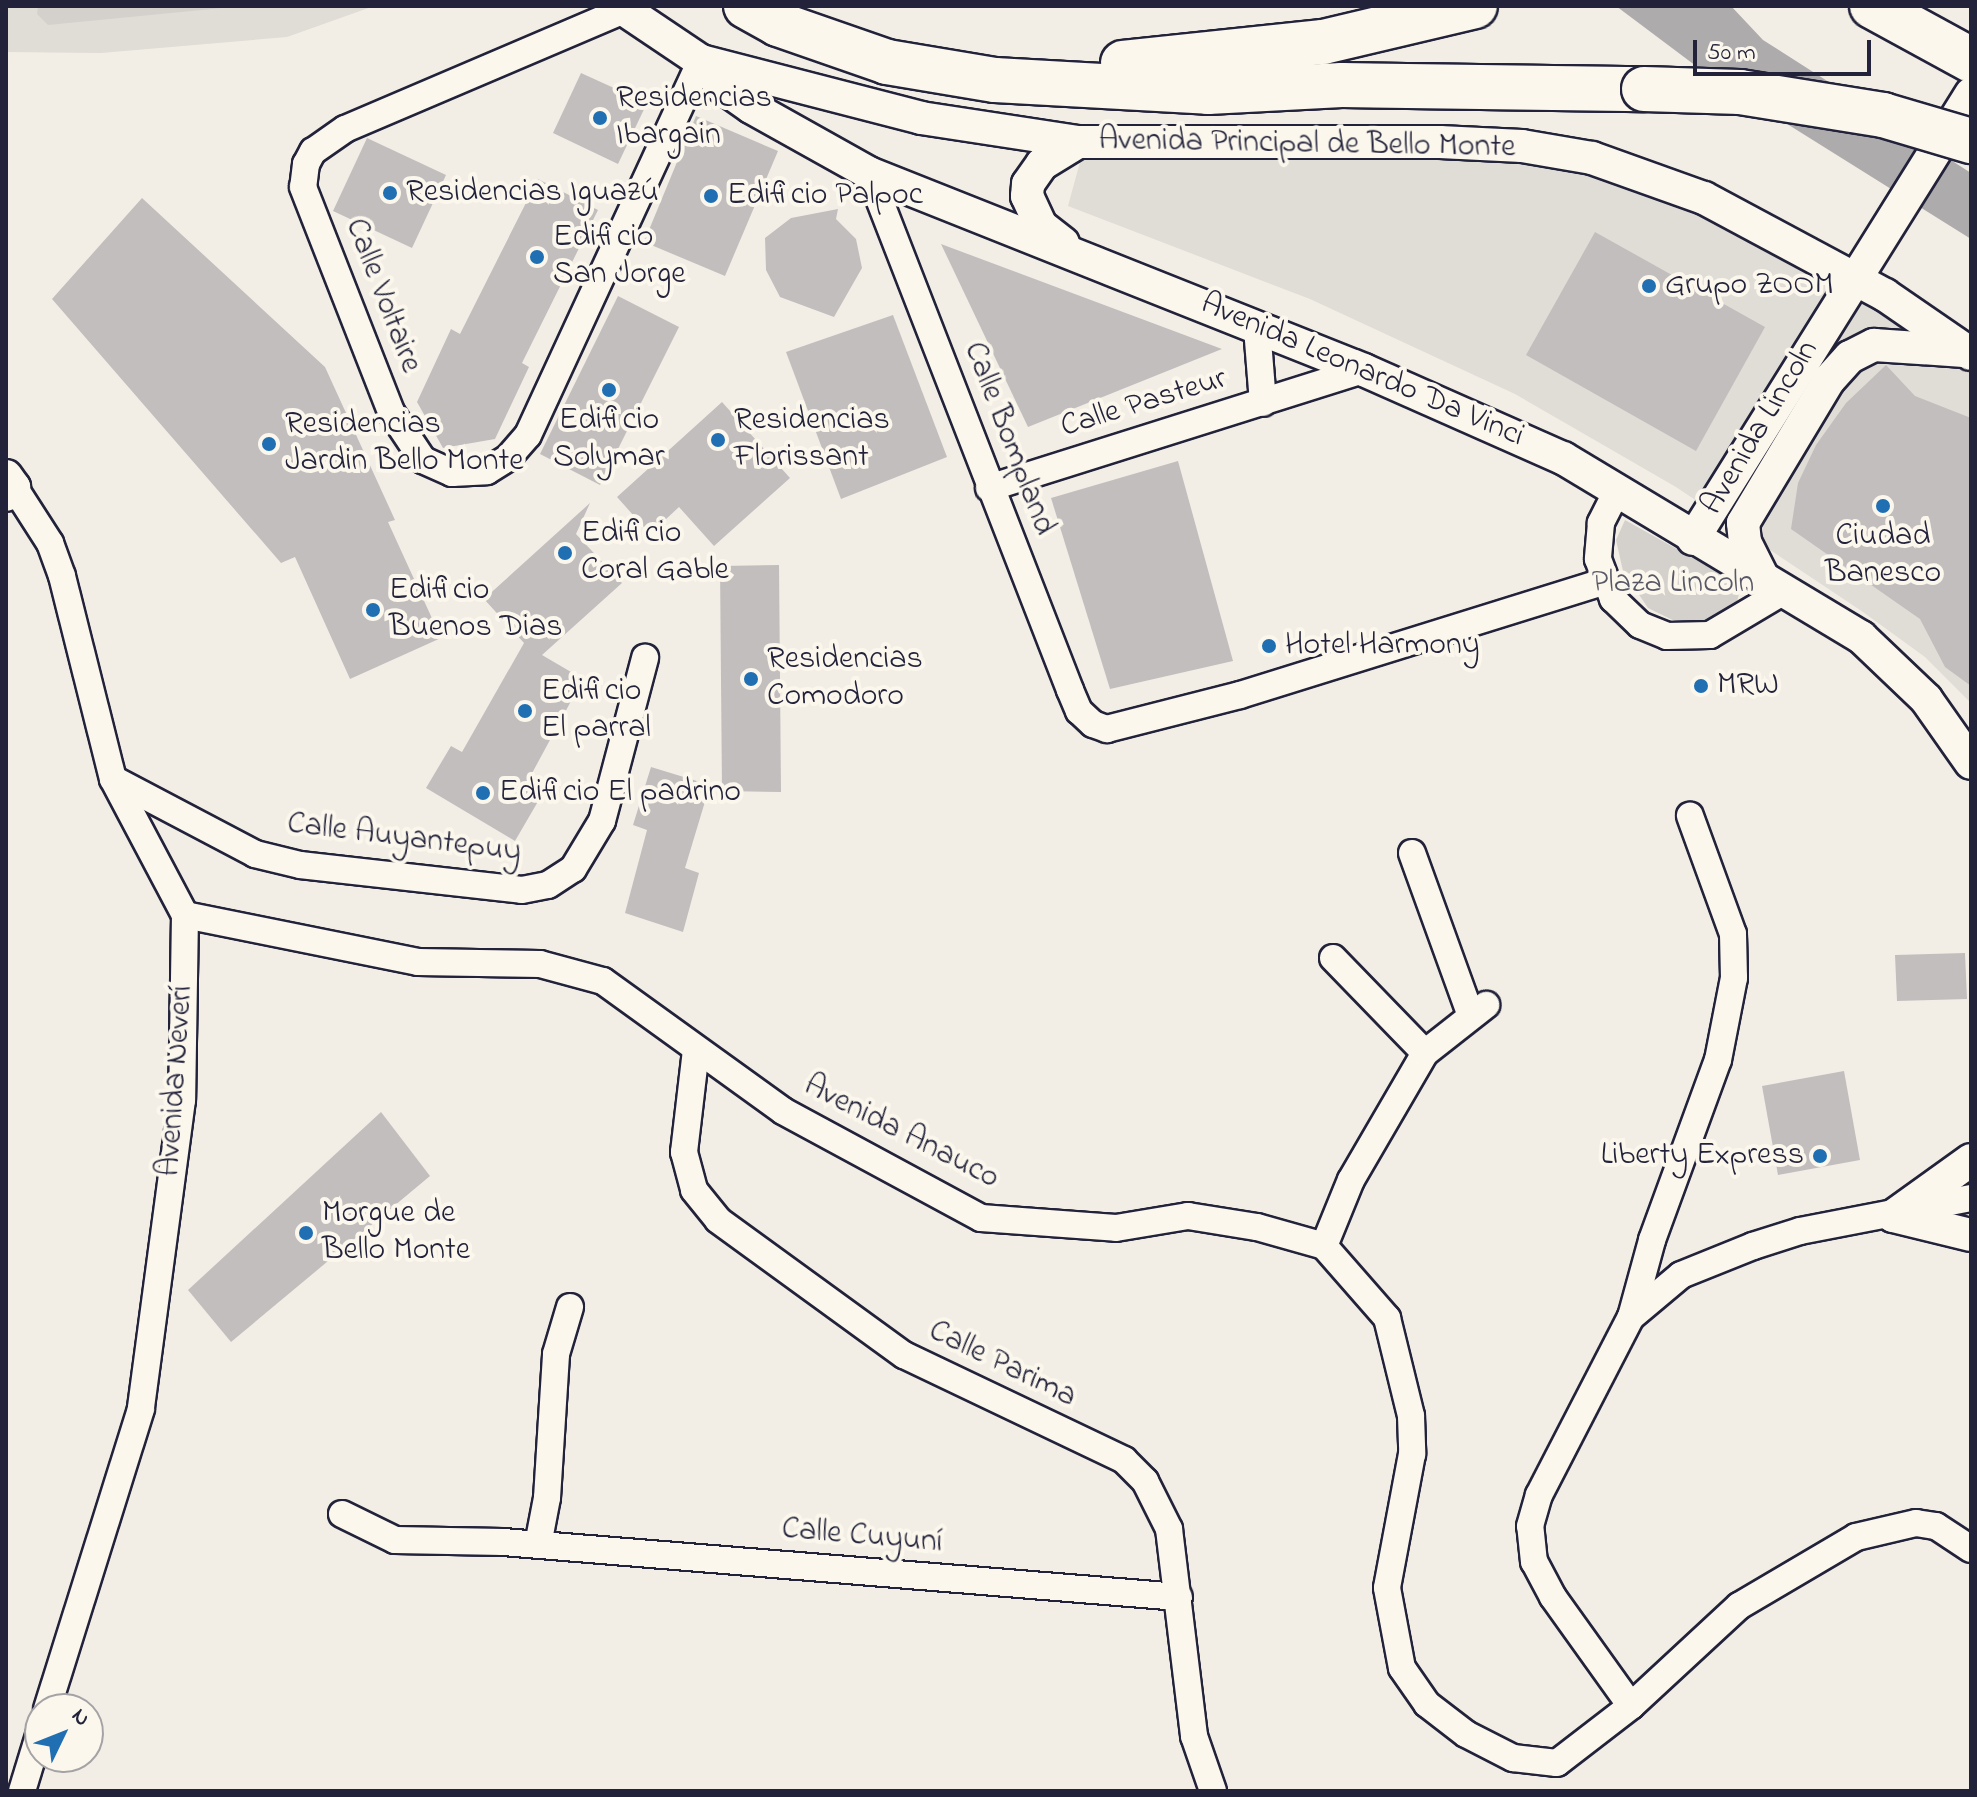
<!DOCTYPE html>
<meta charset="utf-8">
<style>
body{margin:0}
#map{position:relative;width:1977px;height:1797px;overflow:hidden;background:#f2eee5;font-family:"Indie Flower",sans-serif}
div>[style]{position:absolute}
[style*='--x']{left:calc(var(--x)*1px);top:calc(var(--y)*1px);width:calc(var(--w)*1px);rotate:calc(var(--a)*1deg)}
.built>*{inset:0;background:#e0dcd6}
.green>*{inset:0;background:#d4d1cc}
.water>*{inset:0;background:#aeabad}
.building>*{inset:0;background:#c2bebe}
.roads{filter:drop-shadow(2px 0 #22223b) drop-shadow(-2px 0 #22223b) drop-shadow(0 2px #22223b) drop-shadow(0 -2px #22223b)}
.minor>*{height:26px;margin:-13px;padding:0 13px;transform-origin:13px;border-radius:13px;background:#fbf7ec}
.tertiary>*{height:32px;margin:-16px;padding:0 16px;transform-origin:16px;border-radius:16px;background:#fbf7ec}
.motorway>*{height:44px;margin:-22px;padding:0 22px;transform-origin:22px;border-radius:22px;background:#fbf7ec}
.bridges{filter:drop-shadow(2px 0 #22223b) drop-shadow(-2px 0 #22223b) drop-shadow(0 2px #22223b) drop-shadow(0 -2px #22223b)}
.motorway-bridge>*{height:44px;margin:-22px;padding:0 22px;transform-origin:22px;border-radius:22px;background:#fbf7ec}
.dots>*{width:22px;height:22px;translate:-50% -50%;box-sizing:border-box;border:4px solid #fbf7ec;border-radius:50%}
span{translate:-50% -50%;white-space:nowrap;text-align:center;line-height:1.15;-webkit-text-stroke:8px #fbf7ec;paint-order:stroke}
.poi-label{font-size:32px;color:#22223b}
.left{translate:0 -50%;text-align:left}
.right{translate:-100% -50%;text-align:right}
.street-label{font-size:32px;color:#22223b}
.park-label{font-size:32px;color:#575766}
.frame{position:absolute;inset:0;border:8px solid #22223b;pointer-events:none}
.north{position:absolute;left:24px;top:1693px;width:80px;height:80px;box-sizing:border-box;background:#fbf7ec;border:2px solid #a4a2a5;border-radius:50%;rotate:47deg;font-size:22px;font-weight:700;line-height:32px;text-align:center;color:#22223b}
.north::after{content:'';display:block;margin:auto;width:28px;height:36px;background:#1f6fb2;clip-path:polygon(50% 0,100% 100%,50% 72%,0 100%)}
.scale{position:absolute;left:1693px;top:40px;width:178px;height:36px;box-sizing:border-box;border:4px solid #22223b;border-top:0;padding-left:10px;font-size:24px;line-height:28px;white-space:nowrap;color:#22223b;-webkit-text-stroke:6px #fbf7ec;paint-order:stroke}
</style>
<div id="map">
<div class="built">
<i style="clip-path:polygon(6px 6px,374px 6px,287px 37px,101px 53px,6px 52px)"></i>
<i style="clip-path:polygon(1086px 140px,1529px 145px,1690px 193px,1971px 365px,1971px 703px,1925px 657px,1863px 612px,1676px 487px,1515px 394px,1310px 299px,1068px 206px)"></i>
</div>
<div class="green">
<i style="clip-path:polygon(38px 6px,243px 6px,48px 25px,37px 14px)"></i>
<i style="clip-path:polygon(1625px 520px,1741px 585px,1734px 615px,1689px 628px,1648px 608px,1623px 571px,1616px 540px)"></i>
</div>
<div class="water">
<i style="clip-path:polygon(1616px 6px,1731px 6px,1763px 40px,1971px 173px,1971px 239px,1704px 72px)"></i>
</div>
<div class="building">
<i style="clip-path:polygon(581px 73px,647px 103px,618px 164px,553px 133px)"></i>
<i style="clip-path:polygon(696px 116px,778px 151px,725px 276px,644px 242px)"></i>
<i style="clip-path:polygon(367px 138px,446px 175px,412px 248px,333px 211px)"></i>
<i style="clip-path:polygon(538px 179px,598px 210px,522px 363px,529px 367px,495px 439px,443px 448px,417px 402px,451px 329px,460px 334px)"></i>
<i style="clip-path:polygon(142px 198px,325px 367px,395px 520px,388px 522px,441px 638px,350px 679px,295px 557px,281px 563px,52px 299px)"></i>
<i style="clip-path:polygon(838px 209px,836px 219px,856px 239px,862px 268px,834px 317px,780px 297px,766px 270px,765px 238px,791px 218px)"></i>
<i style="clip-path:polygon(1595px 232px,1765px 327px,1696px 451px,1526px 355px)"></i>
<i style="clip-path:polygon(941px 244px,1222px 349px,1028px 427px)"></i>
<i style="clip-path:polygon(618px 296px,679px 327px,600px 485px,540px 454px)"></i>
<i style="clip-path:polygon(893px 315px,947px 457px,841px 499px,786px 352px)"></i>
<i style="clip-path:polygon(1886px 365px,1915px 396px,1971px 418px,1971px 686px,1945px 667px,1920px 619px,1791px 529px,1798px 483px,1816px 445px,1846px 403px)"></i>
<i style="clip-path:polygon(722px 402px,790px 478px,714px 546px,679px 507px,650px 534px,617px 497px)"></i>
<i style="clip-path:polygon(1178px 461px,1233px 661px,1110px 689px,1051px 498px)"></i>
<i style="clip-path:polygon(590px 503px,576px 534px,622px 583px,542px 655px,583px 679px,524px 788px,540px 798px,515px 841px,426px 788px,451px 746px,462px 752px,524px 643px,484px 599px)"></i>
<i style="clip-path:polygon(779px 565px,781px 792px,722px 791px,720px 566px)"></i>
<i style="clip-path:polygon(651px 767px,710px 785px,685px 868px,699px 873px,683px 932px,625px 913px,647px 830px,633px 825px)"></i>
<i style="clip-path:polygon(1965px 953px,1967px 999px,1897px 1001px,1895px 955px)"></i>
<i style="clip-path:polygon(1844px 1071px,1860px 1160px,1778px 1175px,1762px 1086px)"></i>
<i style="clip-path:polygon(381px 1112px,430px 1176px,231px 1342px,188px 1290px)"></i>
</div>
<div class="roads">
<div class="minor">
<i style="--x:624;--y:10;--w:303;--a:156.9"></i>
<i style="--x:345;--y:129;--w:39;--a:145"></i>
<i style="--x:313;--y:151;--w:15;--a:118"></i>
<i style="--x:306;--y:164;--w:23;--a:97"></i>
<i style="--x:303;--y:187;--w:242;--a:68.6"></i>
<i style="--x:391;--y:412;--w:58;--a:56.3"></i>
<i style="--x:423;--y:460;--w:32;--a:24"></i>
<i style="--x:452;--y:473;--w:35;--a:-3"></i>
<i style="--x:487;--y:471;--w:25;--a:-32"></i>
<i style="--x:508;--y:458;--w:30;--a:-49"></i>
<i style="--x:528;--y:435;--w:412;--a:-65.2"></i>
<i style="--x:869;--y:173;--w:555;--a:68.75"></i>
<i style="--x:1070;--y:690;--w:23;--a:67"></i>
<i style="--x:1079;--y:711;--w:19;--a:43"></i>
<i style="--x:1093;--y:724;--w:15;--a:20"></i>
<i style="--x:1107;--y:729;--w:137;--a:-14.3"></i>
<i style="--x:1240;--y:695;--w:380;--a:-17.3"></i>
<i style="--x:1257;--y:328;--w:75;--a:85.4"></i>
<i style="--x:14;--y:487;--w:67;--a:57.3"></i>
<i style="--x:50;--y:543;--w:35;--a:70"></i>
<i style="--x:62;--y:576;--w:209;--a:75.9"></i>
<i style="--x:113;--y:779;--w:154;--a:62.1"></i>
<i style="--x:185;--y:915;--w:185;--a:90.9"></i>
<i style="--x:182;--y:1100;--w:312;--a:97.6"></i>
<i style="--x:141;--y:1409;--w:314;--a:107.4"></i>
<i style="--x:989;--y:488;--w:393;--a:-17.5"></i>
<i style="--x:1617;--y:491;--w:36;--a:117"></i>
<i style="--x:1601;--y:523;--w:36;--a:95"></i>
<i style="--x:1598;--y:559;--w:43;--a:69.4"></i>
<i style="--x:1613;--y:599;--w:37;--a:44"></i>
<i style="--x:1640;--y:625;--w:29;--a:22"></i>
<i style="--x:1667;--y:636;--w:43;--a:-1.3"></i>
<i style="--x:1710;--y:635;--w:86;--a:-30.7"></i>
<i style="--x:113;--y:779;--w:161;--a:27.8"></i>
<i style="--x:255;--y:854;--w:46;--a:13.7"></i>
<i style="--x:300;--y:865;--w:223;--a:6.4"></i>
<i style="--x:522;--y:890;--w:26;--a:-11"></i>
<i style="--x:548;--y:885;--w:30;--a:-33"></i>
<i style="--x:573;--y:869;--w:56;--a:-58.9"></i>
<i style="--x:602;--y:821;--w:169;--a:-75.2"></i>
<i style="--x:1412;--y:853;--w:170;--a:70.1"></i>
<i style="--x:185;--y:915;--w:238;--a:11.4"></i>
<i style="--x:418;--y:962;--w:122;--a:0.9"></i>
<i style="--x:540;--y:964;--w:65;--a:15.1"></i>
<i style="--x:603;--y:981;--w:222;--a:35.8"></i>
<i style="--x:783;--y:1111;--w:225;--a:28.4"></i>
<i style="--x:981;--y:1218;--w:135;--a:4.2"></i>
<i style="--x:1116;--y:1228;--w:73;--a:-9.5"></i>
<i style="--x:1188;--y:1216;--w:70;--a:9.1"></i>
<i style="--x:1257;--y:1227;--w:70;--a:15.8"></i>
<i style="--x:1324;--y:1246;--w:96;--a:48.8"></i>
<i style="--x:1387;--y:1318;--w:101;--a:76.2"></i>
<i style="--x:1411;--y:1416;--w:38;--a:88"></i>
<i style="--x:1412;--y:1454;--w:136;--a:100.6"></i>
<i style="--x:1387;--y:1588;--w:81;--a:79.4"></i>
<i style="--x:1402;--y:1668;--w:44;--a:55.2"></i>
<i style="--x:1427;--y:1704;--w:49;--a:37.6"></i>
<i style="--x:1466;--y:1734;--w:53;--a:27.1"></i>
<i style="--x:1513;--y:1758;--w:44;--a:6.5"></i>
<i style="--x:1557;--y:1763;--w:93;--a:-37.6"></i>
<i style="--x:1631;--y:1706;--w:147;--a:-42.8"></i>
<i style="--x:1739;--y:1606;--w:136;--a:-30.5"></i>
<i style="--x:1856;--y:1537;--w:62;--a:-13.1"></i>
<i style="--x:1916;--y:1523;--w:20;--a:9"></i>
<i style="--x:1936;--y:1526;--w:42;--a:33.3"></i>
<i style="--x:1333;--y:958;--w:132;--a:45.9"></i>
<i style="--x:696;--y:1050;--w:103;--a:96.7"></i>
<i style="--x:684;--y:1152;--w:39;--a:75"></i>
<i style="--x:694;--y:1190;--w:38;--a:51"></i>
<i style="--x:718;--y:1220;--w:230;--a:36"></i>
<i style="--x:904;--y:1355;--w:244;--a:25.5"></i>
<i style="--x:1124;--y:1460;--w:30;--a:45"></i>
<i style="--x:1145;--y:1481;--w:54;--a:63.4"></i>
<i style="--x:1169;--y:1529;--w:209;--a:83.1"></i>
<i style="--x:1194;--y:1736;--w:58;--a:70.9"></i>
<i style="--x:1324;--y:1246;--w:71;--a:-67.8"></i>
<i style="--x:1351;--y:1180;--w:147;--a:-59.8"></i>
<i style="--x:1425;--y:1053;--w:78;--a:-38.2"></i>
<i style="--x:1631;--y:1317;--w:80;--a:-74.7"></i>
<i style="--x:1652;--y:1240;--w:192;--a:-69.9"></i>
<i style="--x:1718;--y:1060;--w:84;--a:-79"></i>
<i style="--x:1734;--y:978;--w:44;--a:-91.3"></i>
<i style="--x:1733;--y:934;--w:126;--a:-110"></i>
<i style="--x:342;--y:1514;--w:59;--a:26.1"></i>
<i style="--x:395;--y:1540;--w:108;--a:1.1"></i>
<i style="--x:503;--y:1542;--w:678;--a:4.65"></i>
<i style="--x:538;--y:1545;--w:48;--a:-79.2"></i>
<i style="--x:547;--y:1498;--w:144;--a:-86.4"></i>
<i style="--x:556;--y:1354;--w:49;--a:-73.4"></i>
<i style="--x:1631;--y:1706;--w:134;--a:-125.6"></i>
<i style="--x:1553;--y:1597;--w:40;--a:-118"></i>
<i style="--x:1534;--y:1562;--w:36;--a:-96"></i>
<i style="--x:1530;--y:1526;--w:32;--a:-74"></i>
<i style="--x:1539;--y:1495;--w:200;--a:-62.7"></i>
<i style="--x:1631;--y:1317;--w:65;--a:-40"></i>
<i style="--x:1681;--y:1275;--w:78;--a:-21.9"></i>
<i style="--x:1753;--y:1246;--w:49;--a:-17.7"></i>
<i style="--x:1800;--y:1231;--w:174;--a:-10.9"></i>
<i style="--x:22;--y:1791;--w:62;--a:-73"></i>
</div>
<div class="tertiary">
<i style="--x:619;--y:6;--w:99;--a:33.9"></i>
<i style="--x:701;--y:61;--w:227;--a:14.5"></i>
<i style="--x:921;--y:118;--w:159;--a:8.7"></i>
<i style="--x:1078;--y:142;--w:362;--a:0"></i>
<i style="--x:1440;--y:142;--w:82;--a:2.8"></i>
<i style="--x:1522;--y:146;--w:71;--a:9.7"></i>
<i style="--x:1592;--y:158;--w:119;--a:19.7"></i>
<i style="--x:1704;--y:198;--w:205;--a:28.2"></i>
<i style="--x:1885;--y:295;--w:104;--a:34.5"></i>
<i style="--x:701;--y:61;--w:32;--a:51"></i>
<i style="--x:721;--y:86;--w:37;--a:35"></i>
<i style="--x:751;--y:107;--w:135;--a:29.2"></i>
<i style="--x:869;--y:173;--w:533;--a:21.7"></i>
<i style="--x:1364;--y:370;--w:218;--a:23.9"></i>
<i style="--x:1563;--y:458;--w:348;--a:31"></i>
<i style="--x:1861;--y:637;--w:90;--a:43.6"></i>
<i style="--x:1926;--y:699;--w:78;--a:54.9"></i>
<i style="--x:1063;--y:243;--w:28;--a:-142"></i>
<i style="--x:1041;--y:226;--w:33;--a:-115"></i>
<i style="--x:1027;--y:196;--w:12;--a:-85"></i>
<i style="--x:1028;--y:184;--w:24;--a:-55"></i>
<i style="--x:1042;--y:164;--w:42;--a:-31.4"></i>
<i style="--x:6;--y:476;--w:14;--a:54"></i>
<i style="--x:14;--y:487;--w:11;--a:135"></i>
<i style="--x:1693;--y:539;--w:525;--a:-58.01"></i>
<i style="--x:1764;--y:580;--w:42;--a:-116.6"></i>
<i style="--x:1745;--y:542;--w:19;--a:-96"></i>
<i style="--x:1743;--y:523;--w:167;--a:-59"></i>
<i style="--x:1829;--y:380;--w:31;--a:-48"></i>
<i style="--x:1850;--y:357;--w:27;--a:-27"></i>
<i style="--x:1874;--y:345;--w:90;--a:3.8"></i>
<i style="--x:1893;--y:1216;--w:96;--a:-35.7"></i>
<i style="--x:1893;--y:1216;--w:80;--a:13.7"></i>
</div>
<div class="motorway">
<i style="--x:746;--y:6;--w:37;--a:29"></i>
<i style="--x:778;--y:24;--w:115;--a:19.2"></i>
<i style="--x:887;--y:62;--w:109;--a:9.5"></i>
<i style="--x:995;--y:80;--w:213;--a:3.2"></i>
<i style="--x:1208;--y:92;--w:134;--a:-3"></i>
<i style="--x:1342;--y:85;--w:302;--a:0.8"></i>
<i style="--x:1872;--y:6;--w:113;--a:28.6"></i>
<i style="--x:1123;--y:63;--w:201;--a:-6"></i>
<i style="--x:1323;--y:42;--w:156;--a:-13.3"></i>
</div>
</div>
<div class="bridges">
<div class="motorway-bridge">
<i style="--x:1644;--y:89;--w:96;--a:1.8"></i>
<i style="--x:1740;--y:92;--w:145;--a:9.1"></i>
<i style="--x:1883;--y:115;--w:92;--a:16.5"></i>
</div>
</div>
<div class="dots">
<i style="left:600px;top:118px;background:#1f6fb2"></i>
<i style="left:390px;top:193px;background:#1f6fb2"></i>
<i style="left:711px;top:196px;background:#1f6fb2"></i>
<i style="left:537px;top:257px;background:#1f6fb2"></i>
<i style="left:1649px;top:286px;background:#1f6fb2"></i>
<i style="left:609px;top:390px;background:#1f6fb2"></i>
<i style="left:718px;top:440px;background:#1f6fb2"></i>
<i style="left:269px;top:444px;background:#1f6fb2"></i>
<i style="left:1883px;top:506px;background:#1f6fb2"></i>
<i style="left:565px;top:553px;background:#1f6fb2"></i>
<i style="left:373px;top:610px;background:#1f6fb2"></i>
<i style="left:1269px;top:646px;background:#1f6fb2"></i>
<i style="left:751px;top:679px;background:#1f6fb2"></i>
<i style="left:1701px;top:686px;background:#1f6fb2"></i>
<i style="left:525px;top:711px;background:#1f6fb2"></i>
<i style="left:483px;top:793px;background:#1f6fb2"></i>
<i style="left:1820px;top:1156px;background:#1f6fb2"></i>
<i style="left:306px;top:1233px;background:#1f6fb2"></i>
</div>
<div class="poi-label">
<span class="left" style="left:616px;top:118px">Residencias<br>Ibargain</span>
<span class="left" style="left:406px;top:193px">Residencias Iguazú</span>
<span class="left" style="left:727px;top:196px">Edificio Palpoc</span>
<span class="left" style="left:553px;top:257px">Edificio<br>San Jorge</span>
<span class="left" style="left:1665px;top:286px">Grupo ZOOM</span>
<span style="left:609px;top:440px">Edificio<br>Solymar</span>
<span class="left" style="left:734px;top:440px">Residencias<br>Florissant</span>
<span class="left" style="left:285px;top:444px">Residencias<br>Jardin Bello Monte</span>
<span class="left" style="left:581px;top:553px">Edificio<br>Coral Gable</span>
<span style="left:1883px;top:556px">Ciudad<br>Banesco</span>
<span class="left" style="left:389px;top:610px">Edificio<br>Buenos Dias</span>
<span class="left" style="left:1285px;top:646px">Hotel Harmony</span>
<span class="left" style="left:767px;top:679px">Residencias<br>Comodoro</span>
<span class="left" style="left:1717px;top:686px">MRW</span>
<span class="left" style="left:541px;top:711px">Edificio<br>El parral</span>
<span class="left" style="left:499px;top:793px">Edificio El padrino</span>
<span class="right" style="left:1804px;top:1156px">Liberty Express</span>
<span class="left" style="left:322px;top:1233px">Morgue de<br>Bello Monte</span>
</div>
<div class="street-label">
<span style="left:1307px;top:145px;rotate:1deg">Avenida Principal de Bello Monte</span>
<span style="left:382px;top:296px;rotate:69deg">Calle Voltaire</span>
<span style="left:1362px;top:371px;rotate:23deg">Avenida Leonardo Da Vinci</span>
<span style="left:1144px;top:404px;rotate:-17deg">Calle Pasteur</span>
<span style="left:1761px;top:428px;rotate:-59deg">Avenida Lincoln</span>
<span style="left:1008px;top:439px;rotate:69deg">Calle Bompland</span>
<span style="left:404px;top:839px;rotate:7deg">Calle Auyantepuy</span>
<span style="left:177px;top:1081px;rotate:-86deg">Avenida Neverí</span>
<span style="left:901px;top:1133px;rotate:27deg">Avenida Anauco</span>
<span style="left:1002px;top:1365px;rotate:26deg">Calle Parima</span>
<span style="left:862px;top:1537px;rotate:5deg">Calle Cuyuní</span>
</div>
<div class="park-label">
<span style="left:1673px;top:584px">Plaza Lincoln</span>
</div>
<div class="frame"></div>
<div class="north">N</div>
<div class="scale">50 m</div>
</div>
